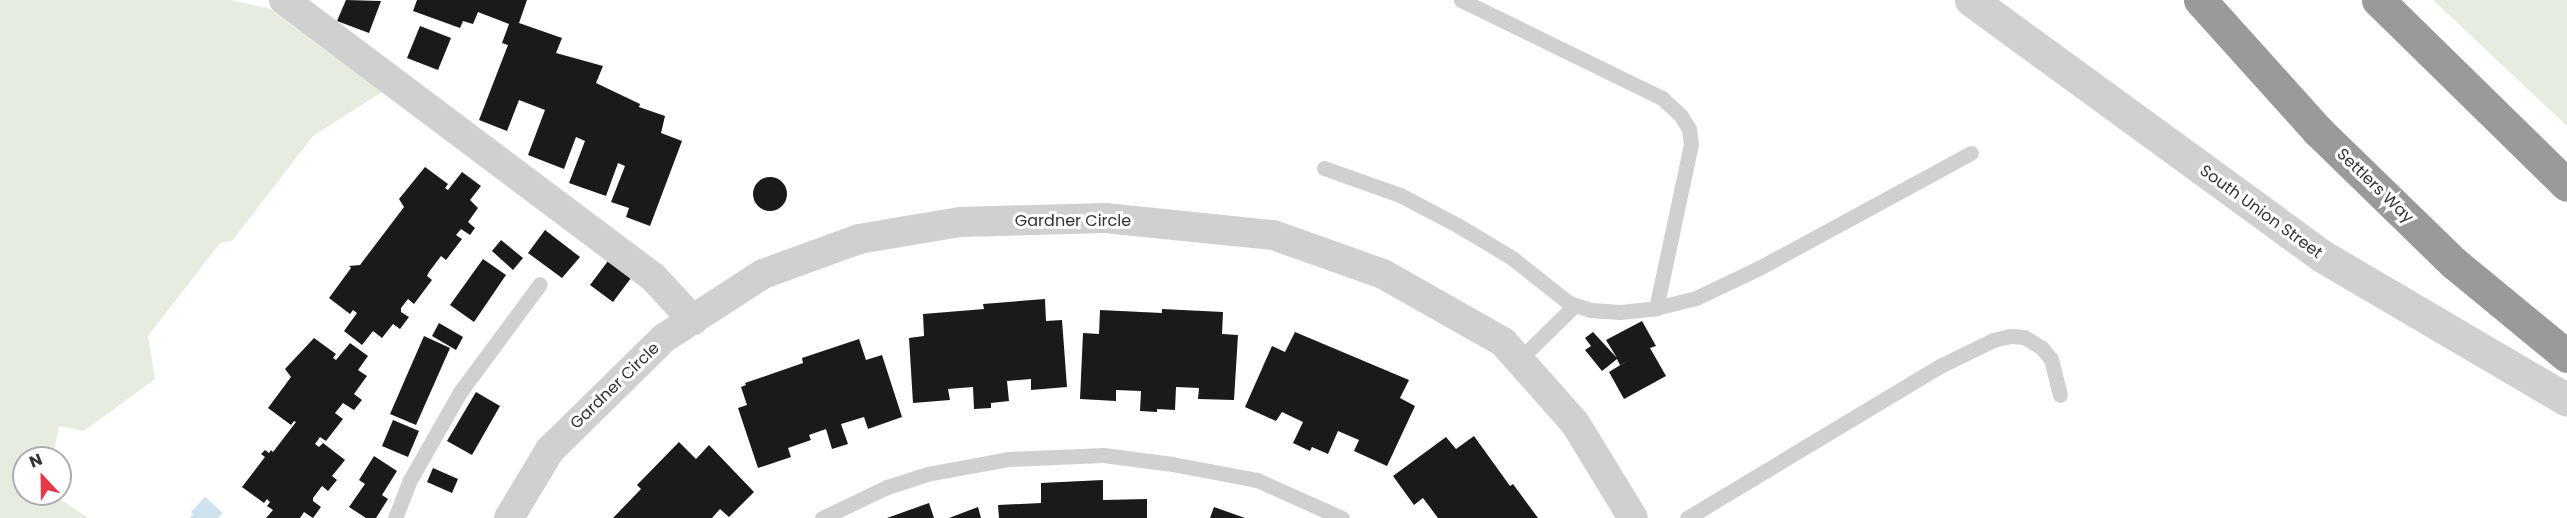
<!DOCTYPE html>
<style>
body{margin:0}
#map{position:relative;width:2567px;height:518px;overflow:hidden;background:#fff;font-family:Poppins,sans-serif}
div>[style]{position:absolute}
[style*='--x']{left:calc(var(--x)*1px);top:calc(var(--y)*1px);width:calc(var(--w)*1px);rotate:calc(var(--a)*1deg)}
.green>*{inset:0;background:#e6ecdf}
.water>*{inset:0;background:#cfe2ee}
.building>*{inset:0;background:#1a1a1a}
.round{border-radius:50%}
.service>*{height:15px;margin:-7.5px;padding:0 7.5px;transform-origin:7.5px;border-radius:7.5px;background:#d0d0d0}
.minor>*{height:30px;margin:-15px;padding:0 15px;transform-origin:15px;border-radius:15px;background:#d0d0d0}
.tertiary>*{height:33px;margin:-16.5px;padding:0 16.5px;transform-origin:16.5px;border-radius:16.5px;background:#d0d0d0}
.motorway>*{height:33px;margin:-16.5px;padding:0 16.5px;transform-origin:16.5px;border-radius:16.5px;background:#9a9a9a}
span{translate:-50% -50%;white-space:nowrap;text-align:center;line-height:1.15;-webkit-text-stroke:6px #fff;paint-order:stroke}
.street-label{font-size:16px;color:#333}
.north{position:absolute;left:12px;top:446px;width:60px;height:60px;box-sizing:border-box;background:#fff;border:2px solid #adadad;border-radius:50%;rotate:338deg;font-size:16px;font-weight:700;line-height:24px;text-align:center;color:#333}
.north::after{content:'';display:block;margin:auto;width:21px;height:27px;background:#e63946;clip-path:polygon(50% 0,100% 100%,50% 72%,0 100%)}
</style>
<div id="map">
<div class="green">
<i style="clip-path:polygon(0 0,231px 0,270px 9px,382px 92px,313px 136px,232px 241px,220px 243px,148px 336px,155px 379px,84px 431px,59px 426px,53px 458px,24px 458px,24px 494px,53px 494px,88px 518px,0 518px)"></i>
<i style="clip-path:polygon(2433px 0,2567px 0,2567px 126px)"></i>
</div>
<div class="water">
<i style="clip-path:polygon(205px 497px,223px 513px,218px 518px,190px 518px,193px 514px,191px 512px)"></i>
</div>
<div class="building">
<i style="clip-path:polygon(346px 0,381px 1px,369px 33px,337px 21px)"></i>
<i style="clip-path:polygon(417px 0,527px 0,519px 23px,562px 38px,556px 53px,603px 66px,596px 83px,640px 104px,639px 107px,665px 116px,661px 133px,682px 141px,650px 226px,626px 217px,629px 208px,611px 202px,625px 166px,618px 163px,606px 196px,569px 183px,585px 141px,576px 137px,564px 169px,528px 155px,545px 110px,519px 100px,507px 131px,479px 120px,508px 45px,502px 43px,509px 24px,478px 12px,473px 24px,463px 21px,460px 28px,413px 11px)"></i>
<i style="clip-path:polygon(420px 26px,451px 38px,438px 70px,407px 58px)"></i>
<i style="clip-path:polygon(425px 167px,448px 184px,445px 188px,448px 190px,462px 172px,481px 186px,470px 200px,478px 208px,468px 222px,475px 228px,470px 235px,461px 229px,456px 235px,462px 239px,446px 260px,441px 256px,429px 272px,427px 276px,432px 280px,414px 304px,408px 299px,401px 308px,401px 312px,409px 317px,400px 329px,393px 324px,382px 338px,373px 331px,362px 345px,344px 331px,357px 313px,353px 310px,350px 314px,329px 298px,351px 268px,349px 266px,360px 265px,404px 207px,399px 199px)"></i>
<i class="round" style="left:753px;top:177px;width:34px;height:34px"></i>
<i style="clip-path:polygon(545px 230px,580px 257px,562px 278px,528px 253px)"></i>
<i style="clip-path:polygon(501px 240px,523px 258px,513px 270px,492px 251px)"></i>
<i style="clip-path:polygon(483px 259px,506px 275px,474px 322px,450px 305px)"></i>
<i style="clip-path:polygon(608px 261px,631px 278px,613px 302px,590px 285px)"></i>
<i style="clip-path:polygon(1045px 299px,1046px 321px,1062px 320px,1067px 387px,1031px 390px,1031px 379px,1007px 381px,1009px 401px,991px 403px,991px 408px,974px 409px,973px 387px,948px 389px,950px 400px,913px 403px,909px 338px,924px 336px,923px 314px,984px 309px,983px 304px)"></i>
<i style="clip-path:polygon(1162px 309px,1223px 312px,1222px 334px,1238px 335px,1234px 400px,1198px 399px,1199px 388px,1176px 387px,1175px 410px,1157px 409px,1157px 412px,1140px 411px,1141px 391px,1116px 390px,1116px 401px,1080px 399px,1083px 333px,1099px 334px,1100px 310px,1162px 313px)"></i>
<i style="clip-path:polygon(1642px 321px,1656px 346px,1650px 348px,1666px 376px,1624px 399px,1609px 372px,1630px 359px,1620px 365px,1617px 359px,1602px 371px,1585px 350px,1591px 346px,1585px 338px,1593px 332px,1617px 358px,1606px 340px)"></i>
<i style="clip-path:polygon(439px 323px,463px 337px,456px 350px,432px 336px)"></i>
<i style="clip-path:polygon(1295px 332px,1409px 380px,1400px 398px,1415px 406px,1387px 466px,1354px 451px,1359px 440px,1338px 431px,1328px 454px,1312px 447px,1310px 451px,1293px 443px,1303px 422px,1282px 412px,1276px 421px,1245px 407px,1272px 346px,1285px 352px)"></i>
<i style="clip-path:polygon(424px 336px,450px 348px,416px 425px,390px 414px)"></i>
<i style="clip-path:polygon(314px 338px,336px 354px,333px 358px,336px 360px,350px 343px,368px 356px,358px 370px,367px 376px,354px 394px,362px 400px,354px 410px,343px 403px,335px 413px,343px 419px,326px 441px,320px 437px,315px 444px,319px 447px,323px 443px,345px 460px,332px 476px,337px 480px,328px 491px,322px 486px,313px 498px,313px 501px,321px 507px,313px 518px,304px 512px,300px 518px,266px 518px,273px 510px,267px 506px,270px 502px,267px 499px,264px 503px,242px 487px,265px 457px,261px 454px,265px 450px,269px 453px,271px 450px,273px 452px,296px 422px,294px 421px,291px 425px,268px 408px,291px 377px,285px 369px)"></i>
<i style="clip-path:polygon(859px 339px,866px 360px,882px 355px,902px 417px,868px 429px,864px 417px,841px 424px,848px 444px,832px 449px,826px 429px,809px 435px,811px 440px,788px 448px,791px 457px,758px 468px,738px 408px,747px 405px,741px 387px,746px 385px,745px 383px,803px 363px,802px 358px)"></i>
<i style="clip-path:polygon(476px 392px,500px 406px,472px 455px,447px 441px)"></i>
<i style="clip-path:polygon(393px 420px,419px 431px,408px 457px,382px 446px)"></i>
<i style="clip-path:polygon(1474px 436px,1510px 486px,1513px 484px,1538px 518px,1438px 518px,1423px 498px,1414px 505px,1393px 476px,1446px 437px,1456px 449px)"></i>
<i style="clip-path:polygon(679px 442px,696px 459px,709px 445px,754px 492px,729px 517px,720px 509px,712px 518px,613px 518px,641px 489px,637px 485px)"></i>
<i style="clip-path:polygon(374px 456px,397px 471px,382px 495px,388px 499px,376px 518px,366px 518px,349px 507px,365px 484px,359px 480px)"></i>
<i style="clip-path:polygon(433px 468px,458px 479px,452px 493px,427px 482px)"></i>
<i style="clip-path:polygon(1103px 480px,1103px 500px,1147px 499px,1147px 518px,999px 518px,998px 505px,1041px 503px,1041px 483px)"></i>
<i style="clip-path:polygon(929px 503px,934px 518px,887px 518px)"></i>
<i style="clip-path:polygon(978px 507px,981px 518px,949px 518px)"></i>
<i style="clip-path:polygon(1214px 507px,1245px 518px,1210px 518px)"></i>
</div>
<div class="service">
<i style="--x:1461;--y:0;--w:224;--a:26"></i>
<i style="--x:1662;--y:98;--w:26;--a:43"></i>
<i style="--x:1681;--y:116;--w:15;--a:58"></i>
<i style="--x:1689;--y:129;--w:15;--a:82"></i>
<i style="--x:1691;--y:144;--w:168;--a:102"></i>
<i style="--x:1324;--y:168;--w:81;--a:19.6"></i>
<i style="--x:1400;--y:195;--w:67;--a:27.7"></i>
<i style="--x:1459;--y:226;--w:62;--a:31.1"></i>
<i style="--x:1512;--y:258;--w:73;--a:38.3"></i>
<i style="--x:1569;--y:303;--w:23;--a:18"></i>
<i style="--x:1591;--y:310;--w:29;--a:4"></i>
<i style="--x:1620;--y:312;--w:36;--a:-6"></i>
<i style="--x:1656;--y:308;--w:41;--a:-14"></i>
<i style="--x:1696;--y:298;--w:70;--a:-25.5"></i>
<i style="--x:1759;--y:268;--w:241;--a:-28.5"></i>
<i style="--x:1519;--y:360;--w:78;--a:-44.5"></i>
<i style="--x:395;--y:518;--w:41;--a:-68.5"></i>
<i style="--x:410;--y:480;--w:101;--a:-60.4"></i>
<i style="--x:460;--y:392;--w:134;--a:-53.5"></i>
<i style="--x:822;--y:518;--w:72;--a:-25.5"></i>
<i style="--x:887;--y:487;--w:42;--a:-18"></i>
<i style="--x:927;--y:474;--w:82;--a:-10.5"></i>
<i style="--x:1008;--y:459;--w:95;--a:-2.4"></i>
<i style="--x:1103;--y:455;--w:70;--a:7.4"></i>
<i style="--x:1172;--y:464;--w:86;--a:10.7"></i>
<i style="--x:1257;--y:480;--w:93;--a:24.1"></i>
<i style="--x:1687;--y:518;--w:297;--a:-31"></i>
<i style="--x:1942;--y:365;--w:57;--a:-26.1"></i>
<i style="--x:1993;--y:340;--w:17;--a:-13"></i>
<i style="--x:2010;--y:336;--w:14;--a:4"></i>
<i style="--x:2024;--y:337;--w:21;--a:31"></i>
<i style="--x:2042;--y:348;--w:14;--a:51"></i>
<i style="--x:2051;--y:359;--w:37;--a:76"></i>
</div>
<div class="minor">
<i style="--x:284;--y:0;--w:461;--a:36.9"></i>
<i style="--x:653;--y:277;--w:59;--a:47.1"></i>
<i style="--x:509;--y:518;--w:79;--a:-58.9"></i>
<i style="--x:550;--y:450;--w:160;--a:-44.5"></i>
<i style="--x:664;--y:338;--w:118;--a:-32.9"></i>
<i style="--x:763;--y:274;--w:102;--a:-20"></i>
<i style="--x:859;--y:239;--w:102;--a:-9.6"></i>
<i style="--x:960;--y:222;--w:145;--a:-1.6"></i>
<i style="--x:1105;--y:218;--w:169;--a:5.8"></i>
<i style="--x:1273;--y:235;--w:117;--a:19.5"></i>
<i style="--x:1383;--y:274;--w:138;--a:29.5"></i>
<i style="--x:1503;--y:342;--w:108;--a:48.4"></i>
<i style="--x:1575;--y:423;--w:111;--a:58.6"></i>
</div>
<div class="tertiary">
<i style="--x:1971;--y:0;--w:434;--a:36.1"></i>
<i style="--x:2322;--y:256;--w:284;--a:30.4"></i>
</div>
<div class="motorway">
<i style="--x:2200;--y:0;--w:175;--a:48"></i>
<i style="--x:2317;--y:130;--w:191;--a:44.2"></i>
<i style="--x:2454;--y:263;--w:146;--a:39.5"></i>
<i style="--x:2378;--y:0;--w:264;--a:44.4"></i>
</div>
<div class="street-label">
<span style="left:2375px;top:186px;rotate:44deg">Settlers Way</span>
<span style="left:2261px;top:212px;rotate:36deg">South Union Street</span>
<span style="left:1073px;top:221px">Gardner Circle</span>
<span style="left:615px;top:386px;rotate:-44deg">Gardner Circle</span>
</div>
<div class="north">N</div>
</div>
